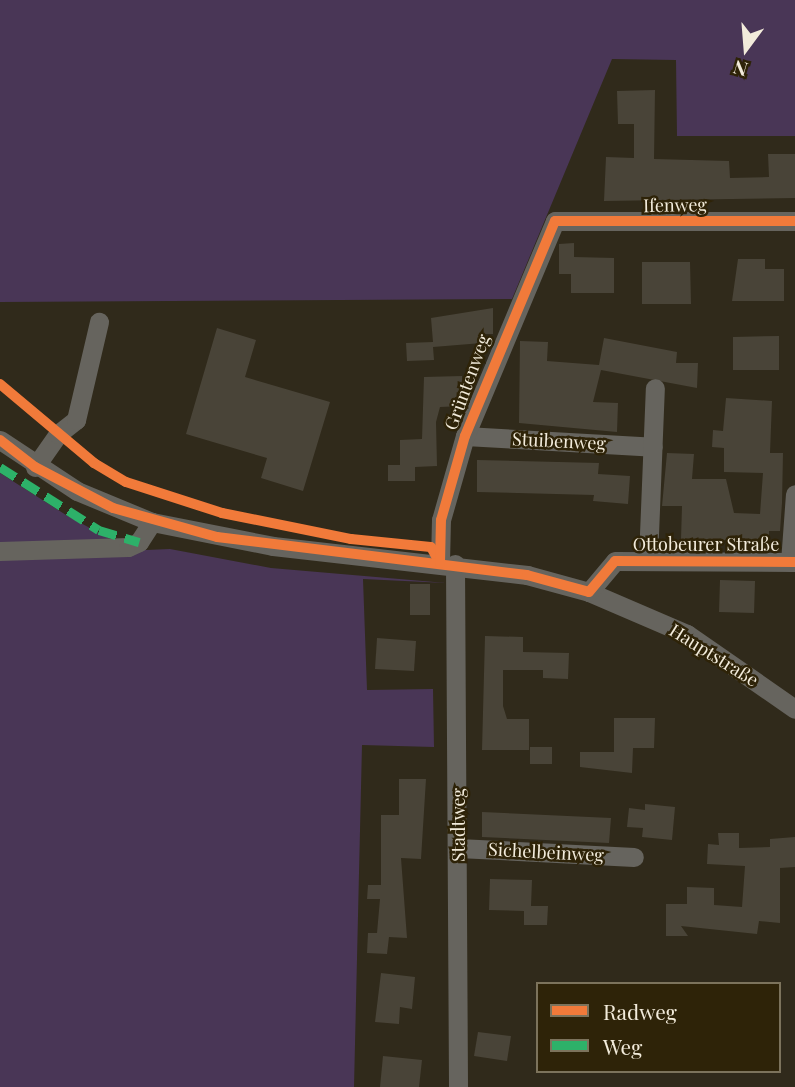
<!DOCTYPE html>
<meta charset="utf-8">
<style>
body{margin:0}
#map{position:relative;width:795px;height:1087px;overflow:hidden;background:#302a1b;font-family:"Playfair Display",serif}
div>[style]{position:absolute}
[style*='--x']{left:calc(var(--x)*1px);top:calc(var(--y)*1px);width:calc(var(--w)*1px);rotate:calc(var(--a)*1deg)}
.green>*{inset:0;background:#493656}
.building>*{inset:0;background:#494438}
.street>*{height:19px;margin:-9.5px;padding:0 9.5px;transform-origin:9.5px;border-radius:9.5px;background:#66645e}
.quiet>*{height:9px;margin-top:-4.5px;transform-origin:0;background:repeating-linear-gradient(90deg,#2db169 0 18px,transparent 0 27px)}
.cycleway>*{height:10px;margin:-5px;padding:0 5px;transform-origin:5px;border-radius:5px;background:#f17a3a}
span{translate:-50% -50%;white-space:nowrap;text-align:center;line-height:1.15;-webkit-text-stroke:5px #2e2308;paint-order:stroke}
.street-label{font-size:18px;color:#f2ebdb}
.legend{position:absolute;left:536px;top:982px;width:245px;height:91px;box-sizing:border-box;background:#2e2308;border:2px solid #7c735c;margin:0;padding:9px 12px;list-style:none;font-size:21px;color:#f2ebdb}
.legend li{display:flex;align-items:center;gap:14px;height:35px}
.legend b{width:35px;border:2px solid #7c735c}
.north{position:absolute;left:711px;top:14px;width:70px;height:70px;-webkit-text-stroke:5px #2e2308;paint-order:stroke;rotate:196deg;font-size:19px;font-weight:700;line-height:28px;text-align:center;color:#f2ebdb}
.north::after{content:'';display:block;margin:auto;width:24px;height:32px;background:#f2ebdb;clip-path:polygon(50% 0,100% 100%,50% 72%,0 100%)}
</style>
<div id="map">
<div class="green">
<i style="clip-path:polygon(0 0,795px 0,795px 136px,677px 136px,676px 60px,612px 59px,512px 299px,0 302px)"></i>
<i style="clip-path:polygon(0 473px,66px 515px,112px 540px,0 546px)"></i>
<i style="clip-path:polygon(170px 549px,271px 568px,446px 583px,363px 579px,367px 690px,433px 689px,434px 747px,362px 745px,354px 1087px,0 1087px,0 556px)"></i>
</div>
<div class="building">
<i style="clip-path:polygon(655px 90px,654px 159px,729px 161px,730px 178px,769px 177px,768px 154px,795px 154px,795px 198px,604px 201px,606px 157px,634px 158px,634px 124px,618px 124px,617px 91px)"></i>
<i style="clip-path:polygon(574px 243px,574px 257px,614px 258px,614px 293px,571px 293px,571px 274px,559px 274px,559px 244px)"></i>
<i style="clip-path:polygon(738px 259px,765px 259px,765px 269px,784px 269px,784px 301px,732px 301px)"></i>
<i style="clip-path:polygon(642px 262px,690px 262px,691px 304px,642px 304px)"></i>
<i style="clip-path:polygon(493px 308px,493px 334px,482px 334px,482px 343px,433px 347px,434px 360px,407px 361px,406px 343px,433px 342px,431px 318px)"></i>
<i style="clip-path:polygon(217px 328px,256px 340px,245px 377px,330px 402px,303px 491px,261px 478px,267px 458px,186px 434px)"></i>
<i style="clip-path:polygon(779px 336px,779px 370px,733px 370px,733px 337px)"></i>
<i style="clip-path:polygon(604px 338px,677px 352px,676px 363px,698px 363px,697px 388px,601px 370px,593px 402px,618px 403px,617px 432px,519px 423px,520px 341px,548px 342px,547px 361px,599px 365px)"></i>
<i style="clip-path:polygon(462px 376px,463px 406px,440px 407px,436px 422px,437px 466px,415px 467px,415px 481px,388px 481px,388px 465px,400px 465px,400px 440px,422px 439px,424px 377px)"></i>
<i style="clip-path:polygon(726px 398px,772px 401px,770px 453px,783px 453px,782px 503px,780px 531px,769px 531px,769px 541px,681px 539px,682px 506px,662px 506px,667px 453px,694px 454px,692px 479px,726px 479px,734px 513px,760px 514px,763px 473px,724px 472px,724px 448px,712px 447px,713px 430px,723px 431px)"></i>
<i style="clip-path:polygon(477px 460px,599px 463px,598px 474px,630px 476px,628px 504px,593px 501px,594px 495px,477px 492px)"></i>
<i style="clip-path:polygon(720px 580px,755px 581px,754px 613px,719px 612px)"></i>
<i style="clip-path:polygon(410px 584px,430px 584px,430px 615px,410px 615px)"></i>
<i style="clip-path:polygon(485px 636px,523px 637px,523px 652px,569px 653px,568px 679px,543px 678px,543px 670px,503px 670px,503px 706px,507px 719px,529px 719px,529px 750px,482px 750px)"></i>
<i style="clip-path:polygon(377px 638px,416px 641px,414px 671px,375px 669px)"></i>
<i style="clip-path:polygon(614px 718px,655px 718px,654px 748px,633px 748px,632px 773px,580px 767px,580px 752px,614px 752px)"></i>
<i style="clip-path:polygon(530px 747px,552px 747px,552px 764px,530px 764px)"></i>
<i style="clip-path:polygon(399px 779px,426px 779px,421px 859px,401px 858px,407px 938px,389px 937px,387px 954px,367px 953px,368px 933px,377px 933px,380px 899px,367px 899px,368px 885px,381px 885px,381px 815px,399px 815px)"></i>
<i style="clip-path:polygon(645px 804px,675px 807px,672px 840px,642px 837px,643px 828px,627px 827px,629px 808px,645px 810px)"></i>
<i style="clip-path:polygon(482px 812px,611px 818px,609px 843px,482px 837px)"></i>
<i style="clip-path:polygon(718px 833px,739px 833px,739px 848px,770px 847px,770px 839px,795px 837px,795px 867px,780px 868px,780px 923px,759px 921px,757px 934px,681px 926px,688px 936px,666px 936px,666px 904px,687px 904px,687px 887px,714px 888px,714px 905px,742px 907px,745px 866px,707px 864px,708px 844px,719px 845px)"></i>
<i style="clip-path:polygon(490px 879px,532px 880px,531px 906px,548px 906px,547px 925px,524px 925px,524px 911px,489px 910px)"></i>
<i style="clip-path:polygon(381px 973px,415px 977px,412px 1009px,400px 1007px,399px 1024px,375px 1022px)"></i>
<i style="clip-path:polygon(478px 1032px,511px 1036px,507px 1061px,474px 1056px)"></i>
<i style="clip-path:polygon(383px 1056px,422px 1060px,419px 1087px,380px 1087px)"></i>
</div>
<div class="street">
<i style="--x:465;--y:436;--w:188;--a:3.3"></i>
<i style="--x:0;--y:440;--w:92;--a:33.5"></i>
<i style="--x:77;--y:491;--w:81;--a:22.5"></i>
<i style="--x:152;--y:522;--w:123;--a:11.2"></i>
<i style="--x:273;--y:546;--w:256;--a:6.5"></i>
<i style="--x:527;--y:575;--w:64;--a:15.3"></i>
<i style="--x:589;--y:592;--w:107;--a:23.2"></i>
<i style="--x:687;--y:634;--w:131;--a:34.8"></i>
<i style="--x:35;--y:467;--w:40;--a:-55.1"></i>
<i style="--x:58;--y:434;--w:23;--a:-38"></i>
<i style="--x:76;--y:420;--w:101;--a:-76.8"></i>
<i style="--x:0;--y:551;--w:128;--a:-1.8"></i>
<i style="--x:128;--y:547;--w:12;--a:-24"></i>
<i style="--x:139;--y:542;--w:24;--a:-57"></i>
<i style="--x:648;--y:559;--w:171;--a:-87.7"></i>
<i style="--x:790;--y:562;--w:68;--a:-85.8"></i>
<i style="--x:440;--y:563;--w:43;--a:-88.7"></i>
<i style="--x:441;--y:520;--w:87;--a:-74.1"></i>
<i style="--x:465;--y:436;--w:233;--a:-67.3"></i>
<i style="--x:555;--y:221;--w:240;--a:0"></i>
<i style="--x:455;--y:564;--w:523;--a:89.67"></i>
<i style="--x:589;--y:592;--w:40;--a:-50"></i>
<i style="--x:615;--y:561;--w:180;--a:0.3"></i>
<i style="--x:458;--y:848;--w:176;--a:2.9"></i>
</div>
<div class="quiet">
<i style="--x:0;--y:467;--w:117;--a:32.5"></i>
<i style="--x:99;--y:530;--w:42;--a:16.7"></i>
</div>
<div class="cycleway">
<i style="--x:0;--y:384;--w:123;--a:40"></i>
<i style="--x:94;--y:463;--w:37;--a:31"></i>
<i style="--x:126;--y:482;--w:101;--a:17.9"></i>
<i style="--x:222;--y:513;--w:132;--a:11.4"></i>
<i style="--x:351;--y:539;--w:80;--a:5.7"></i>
<i style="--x:431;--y:547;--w:18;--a:61"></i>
<i style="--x:0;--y:440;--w:44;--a:37.6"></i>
<i style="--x:35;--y:467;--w:88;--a:27.7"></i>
<i style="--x:113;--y:508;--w:108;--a:15.6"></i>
<i style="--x:217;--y:537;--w:312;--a:7"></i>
<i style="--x:527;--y:575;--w:64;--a:15.3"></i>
<i style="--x:589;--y:592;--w:40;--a:-50"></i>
<i style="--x:615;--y:561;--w:180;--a:0.3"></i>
<i style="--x:440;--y:563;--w:43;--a:-88.7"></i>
<i style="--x:441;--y:520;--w:87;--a:-74.1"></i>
<i style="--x:465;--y:436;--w:233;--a:-67.3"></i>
<i style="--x:555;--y:221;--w:240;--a:0"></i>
</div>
<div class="street-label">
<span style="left:675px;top:205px;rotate:-1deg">Ifenweg</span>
<span style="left:467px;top:382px;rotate:-70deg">Grüntenweg</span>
<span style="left:559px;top:441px;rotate:3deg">Stuibenweg</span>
<span style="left:706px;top:544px">Ottobeurer Straße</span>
<span style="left:714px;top:655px;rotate:32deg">Hauptstraße</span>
<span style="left:458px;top:825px;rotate:-90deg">Stadtweg</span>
<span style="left:546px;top:852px;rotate:3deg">Sichelbeinweg</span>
</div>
<ul class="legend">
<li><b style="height:9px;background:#f17a3a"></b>Radweg</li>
<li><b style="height:9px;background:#2db169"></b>Weg</li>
</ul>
<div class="north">N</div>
</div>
